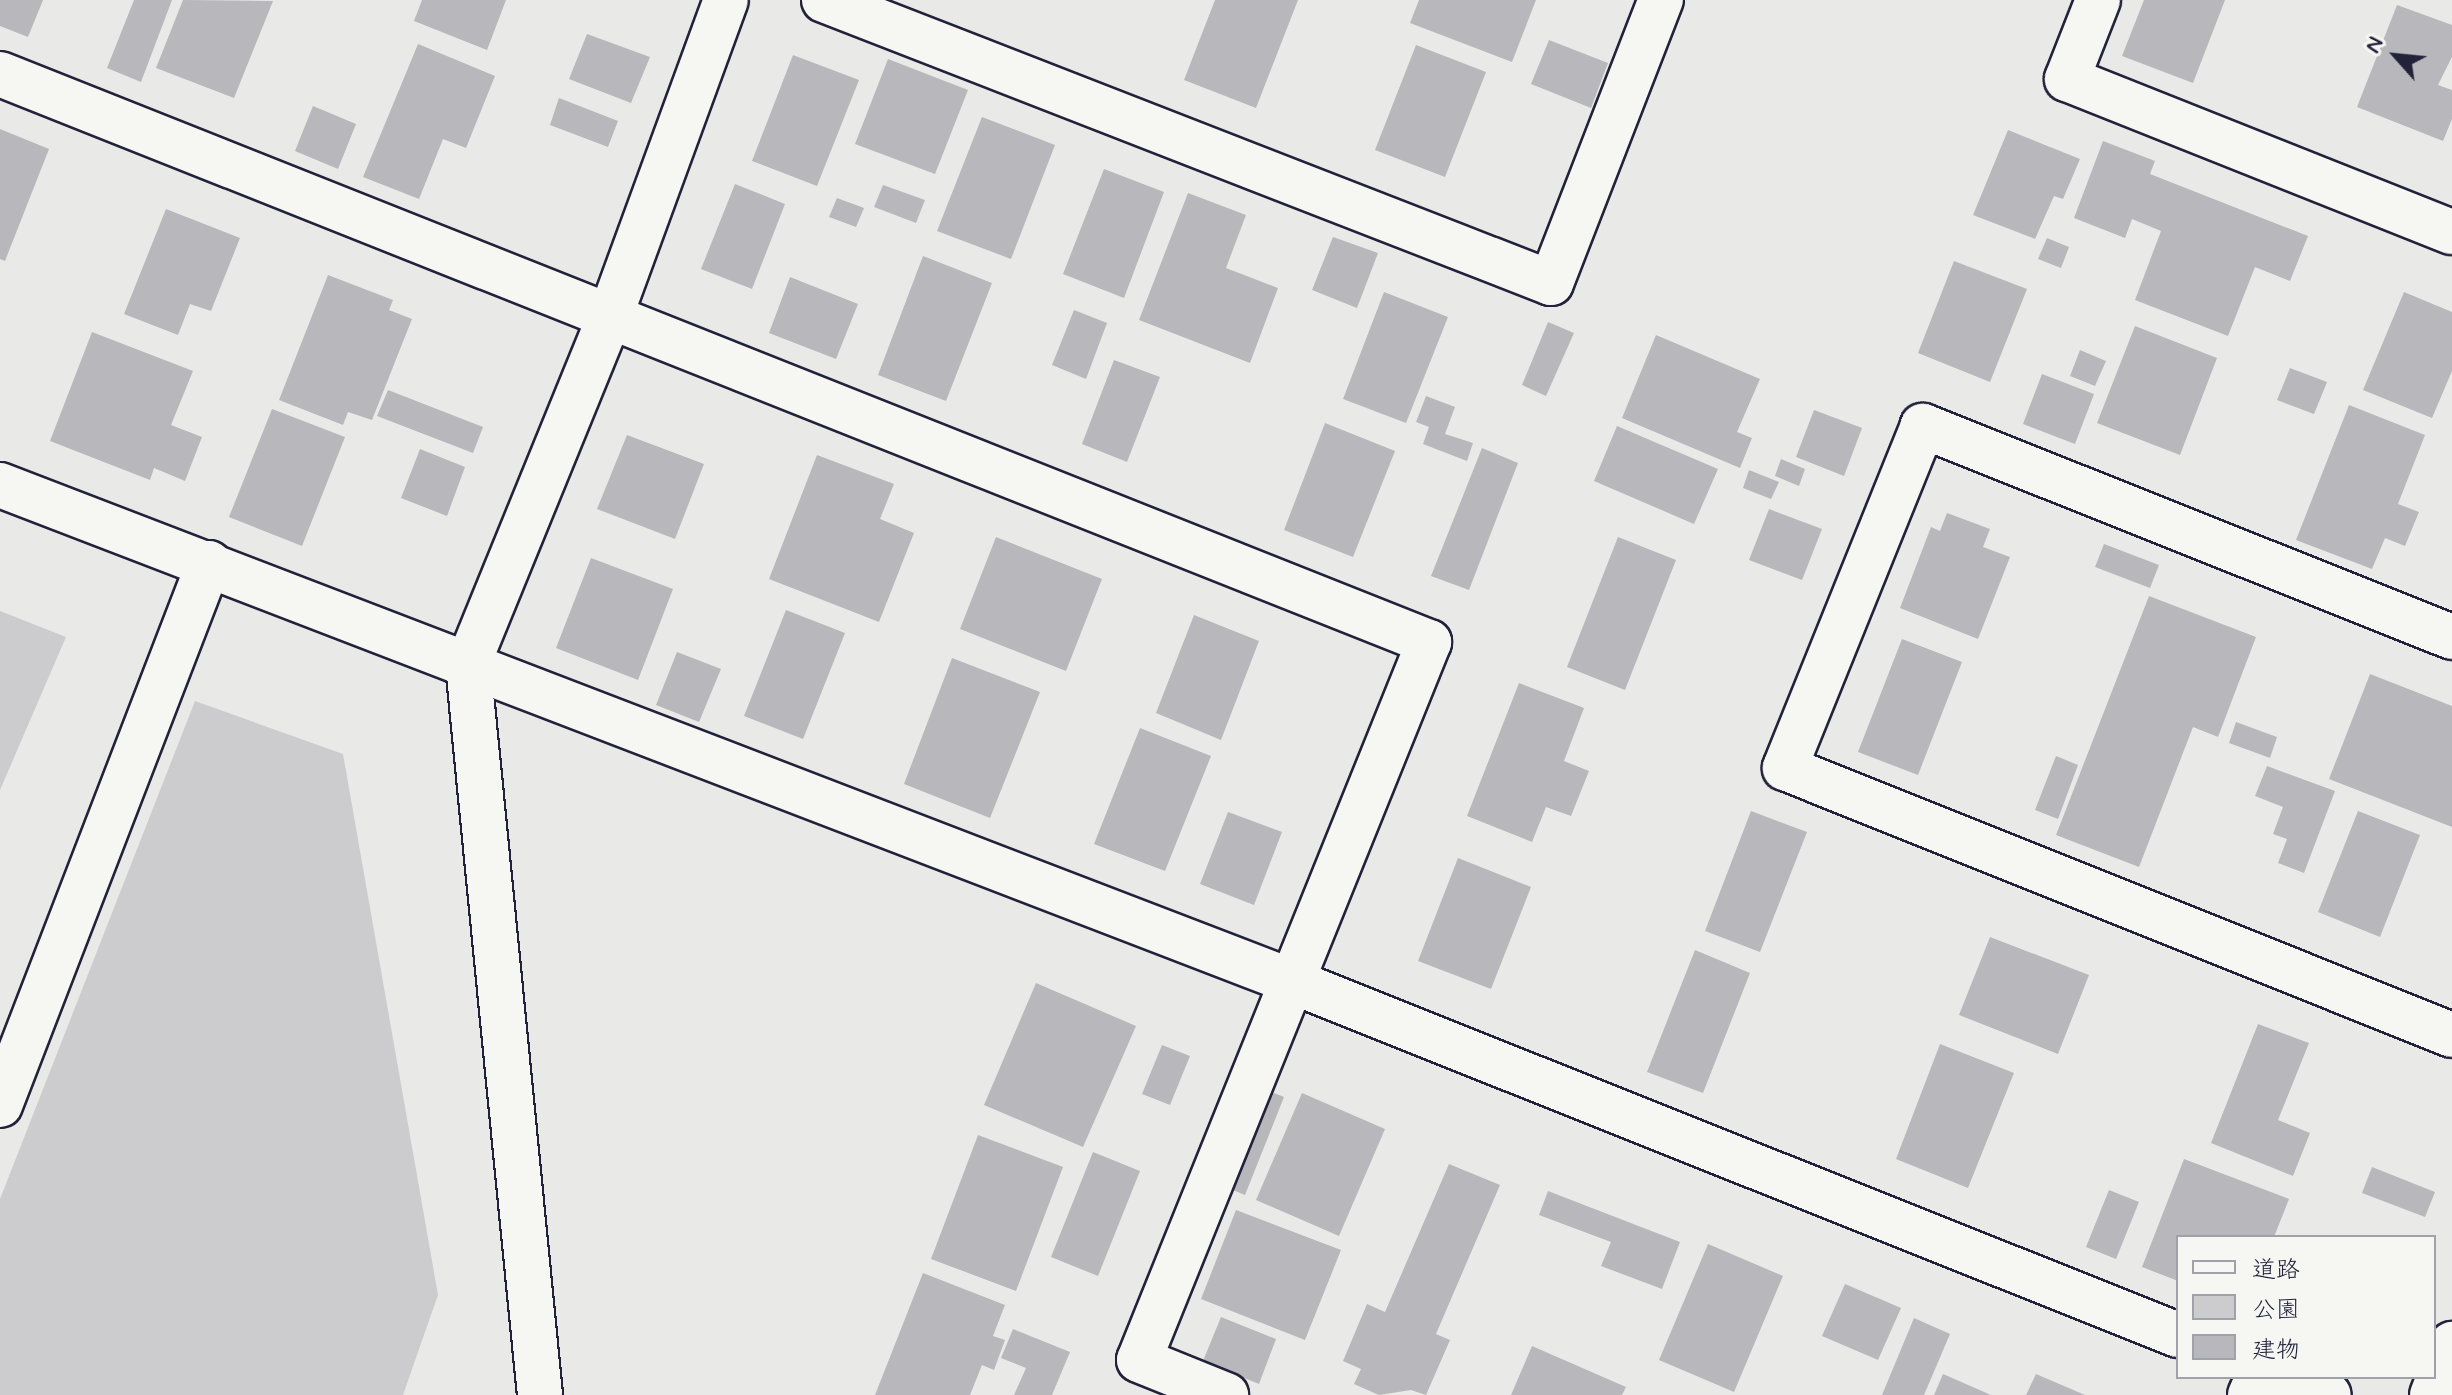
<!DOCTYPE html>
<meta charset="utf-8">
<style>
body{margin:0}
#map{position:relative;width:2452px;height:1395px;overflow:hidden;background:#e9e9e7;font-family:Mynerve,"Klee One",sans-serif}
div>[style]{position:absolute}
[style*='--x']{left:calc(var(--x)*1px);top:calc(var(--y)*1px);width:calc(var(--w)*1px);rotate:calc(var(--a)*1deg)}
.green>*{inset:0;background:#ccccce}
.building>*{inset:0;background:#b8b8bc}
.roads{filter:drop-shadow(2px 0 #22223b) drop-shadow(-2px 0 #22223b) drop-shadow(0 2px #22223b) drop-shadow(0 -2px #22223b)}
.minor>*{height:44px;margin:-22px;padding:0 22px;transform-origin:22px;border-radius:22px;background:#f6f6f2}
span{translate:-50% -50%;white-space:nowrap;text-align:center;line-height:1.15;-webkit-text-stroke:8px #f6f6f2;paint-order:stroke}
.legend{position:absolute;left:2176px;top:1235px;width:260px;height:144px;box-sizing:border-box;background:#f6f6f2;border:2px solid #a1a1a9;margin:0;padding:10px 14px;list-style:none;font-size:24px;color:#22223b}
.legend li{display:flex;align-items:center;gap:16px;height:40px}
.legend b{width:40px;border:2px solid #a1a1a9}
.north{position:absolute;left:2356px;top:16px;width:80px;height:80px;-webkit-text-stroke:6px #f6f6f2;paint-order:stroke;rotate:297deg;font-size:22px;font-weight:700;line-height:32px;text-align:center;color:#22223b}
.north::after{content:'';display:block;margin:auto;width:28px;height:36px;background:#22223b;clip-path:polygon(50% 0,100% 100%,50% 72%,0 100%)}
</style>
<div id="map">
<div class="green">
<i style="clip-path:polygon(0 611px,66px 637px,0 790px)"></i>
<i style="clip-path:polygon(195px 701px,343px 754px,438px 1295px,403px 1395px,0 1395px,0 1199px)"></i>
</div>
<div class="building">
<i style="clip-path:polygon(0 0,43px 0,28px 37px,0 26px)"></i>
<i style="clip-path:polygon(134px 0,172px 0,141px 82px,107px 68px)"></i>
<i style="clip-path:polygon(183px 0,273px 1px,234px 98px,156px 68px)"></i>
<i style="clip-path:polygon(422px 0,506px 0,487px 50px,414px 21px)"></i>
<i style="clip-path:polygon(1215px 0,1298px 0,1256px 108px,1184px 80px)"></i>
<i style="clip-path:polygon(1419px 0,1536px 0,1512px 62px,1410px 23px)"></i>
<i style="clip-path:polygon(2144px 0,2225px 0,2193px 83px,2122px 56px)"></i>
<i style="clip-path:polygon(2397px 5px,2452px 25px,2452px 57px,2438px 85px,2452px 90px,2452px 119px,2443px 141px,2357px 107px)"></i>
<i style="clip-path:polygon(587px 34px,650px 57px,631px 103px,569px 79px)"></i>
<i style="clip-path:polygon(1549px 40px,1608px 63px,1591px 108px,1531px 84px)"></i>
<i style="clip-path:polygon(418px 44px,495px 76px,466px 148px,443px 139px,419px 199px,363px 177px)"></i>
<i style="clip-path:polygon(1416px 45px,1486px 72px,1445px 177px,1375px 150px)"></i>
<i style="clip-path:polygon(793px 55px,859px 80px,817px 186px,752px 161px)"></i>
<i style="clip-path:polygon(888px 59px,968px 90px,935px 174px,855px 144px)"></i>
<i style="clip-path:polygon(559px 98px,618px 121px,608px 147px,550px 125px)"></i>
<i style="clip-path:polygon(313px 106px,356px 124px,338px 169px,295px 151px)"></i>
<i style="clip-path:polygon(982px 117px,1055px 145px,1011px 259px,937px 231px)"></i>
<i style="clip-path:polygon(0 129px,49px 149px,5px 261px,0 259px)"></i>
<i style="clip-path:polygon(2008px 130px,2080px 159px,2063px 199px,2054px 196px,2035px 239px,1973px 215px)"></i>
<i style="clip-path:polygon(2103px 141px,2155px 161px,2150px 174px,2308px 236px,2290px 281px,2255px 267px,2228px 336px,2135px 300px,2161px 231px,2132px 219px,2125px 238px,2074px 218px)"></i>
<i style="clip-path:polygon(1104px 169px,1164px 192px,1124px 298px,1063px 274px)"></i>
<i style="clip-path:polygon(735px 184px,785px 204px,752px 289px,701px 269px)"></i>
<i style="clip-path:polygon(883px 185px,925px 200px,916px 223px,874px 207px)"></i>
<i style="clip-path:polygon(1188px 193px,1246px 215px,1226px 268px,1278px 288px,1250px 363px,1139px 320px)"></i>
<i style="clip-path:polygon(837px 198px,864px 208px,856px 227px,829px 217px)"></i>
<i style="clip-path:polygon(166px 209px,240px 238px,211px 311px,190px 304px,178px 335px,124px 314px)"></i>
<i style="clip-path:polygon(1333px 237px,1378px 253px,1357px 308px,1312px 290px)"></i>
<i style="clip-path:polygon(2047px 238px,2069px 247px,2061px 268px,2038px 259px)"></i>
<i style="clip-path:polygon(923px 256px,992px 283px,946px 401px,878px 375px)"></i>
<i style="clip-path:polygon(1954px 261px,2027px 289px,1990px 382px,1918px 353px)"></i>
<i style="clip-path:polygon(328px 275px,393px 300px,389px 310px,412px 319px,372px 420px,348px 412px,343px 425px,279px 400px)"></i>
<i style="clip-path:polygon(790px 277px,858px 304px,836px 359px,769px 333px)"></i>
<i style="clip-path:polygon(1384px 292px,1448px 317px,1406px 423px,1343px 399px)"></i>
<i style="clip-path:polygon(2404px 292px,2452px 312px,2452px 371px,2432px 418px,2363px 390px)"></i>
<i style="clip-path:polygon(1074px 310px,1107px 323px,1086px 379px,1052px 365px)"></i>
<i style="clip-path:polygon(1548px 322px,1574px 333px,1546px 396px,1522px 385px)"></i>
<i style="clip-path:polygon(2135px 326px,2217px 358px,2180px 455px,2097px 423px)"></i>
<i style="clip-path:polygon(92px 332px,193px 371px,171px 425px,202px 437px,185px 481px,154px 468px,150px 480px,50px 441px)"></i>
<i style="clip-path:polygon(1656px 335px,1760px 379px,1737px 432px,1752px 438px,1740px 468px,1622px 418px)"></i>
<i style="clip-path:polygon(2080px 350px,2106px 361px,2095px 386px,2070px 376px)"></i>
<i style="clip-path:polygon(1114px 360px,1160px 377px,1127px 462px,1082px 444px)"></i>
<i style="clip-path:polygon(2290px 368px,2327px 382px,2314px 414px,2277px 400px)"></i>
<i style="clip-path:polygon(2042px 374px,2094px 394px,2075px 444px,2023px 424px)"></i>
<i style="clip-path:polygon(388px 390px,483px 427px,473px 453px,377px 416px)"></i>
<i style="clip-path:polygon(1426px 396px,1455px 407px,1445px 434px,1473px 443px,1467px 461px,1423px 444px,1429px 427px,1416px 422px)"></i>
<i style="clip-path:polygon(2349px 405px,2425px 435px,2398px 504px,2419px 512px,2405px 546px,2385px 538px,2372px 569px,2296px 540px)"></i>
<i style="clip-path:polygon(272px 409px,345px 437px,302px 546px,229px 517px)"></i>
<i style="clip-path:polygon(1814px 410px,1862px 428px,1844px 476px,1796px 457px)"></i>
<i style="clip-path:polygon(1325px 423px,1395px 451px,1353px 557px,1284px 530px)"></i>
<i style="clip-path:polygon(1617px 426px,1718px 469px,1694px 524px,1594px 481px)"></i>
<i style="clip-path:polygon(627px 435px,704px 464px,675px 539px,597px 509px)"></i>
<i style="clip-path:polygon(1482px 448px,1518px 463px,1469px 590px,1431px 576px)"></i>
<i style="clip-path:polygon(420px 449px,465px 467px,447px 516px,401px 498px)"></i>
<i style="clip-path:polygon(817px 455px,894px 484px,880px 519px,914px 533px,879px 622px,769px 579px)"></i>
<i style="clip-path:polygon(1781px 459px,1805px 469px,1799px 486px,1775px 476px)"></i>
<i style="clip-path:polygon(1749px 470px,1779px 482px,1771px 499px,1743px 488px)"></i>
<i style="clip-path:polygon(1769px 509px,1822px 529px,1802px 580px,1749px 560px)"></i>
<i style="clip-path:polygon(1947px 513px,1990px 529px,1983px 547px,2010px 557px,1978px 639px,1900px 608px,1931px 527px,1940px 531px)"></i>
<i style="clip-path:polygon(996px 537px,1102px 579px,1066px 671px,960px 629px)"></i>
<i style="clip-path:polygon(1618px 537px,1676px 560px,1625px 690px,1567px 667px)"></i>
<i style="clip-path:polygon(2104px 544px,2159px 565px,2150px 588px,2095px 567px)"></i>
<i style="clip-path:polygon(591px 558px,673px 589px,638px 680px,556px 648px)"></i>
<i style="clip-path:polygon(2149px 596px,2256px 637px,2218px 737px,2193px 727px,2139px 867px,2056px 835px)"></i>
<i style="clip-path:polygon(786px 610px,845px 633px,803px 739px,744px 716px)"></i>
<i style="clip-path:polygon(1194px 615px,1259px 641px,1221px 740px,1156px 713px)"></i>
<i style="clip-path:polygon(1902px 639px,1962px 662px,1918px 775px,1858px 752px)"></i>
<i style="clip-path:polygon(677px 652px,721px 669px,699px 722px,656px 705px)"></i>
<i style="clip-path:polygon(952px 658px,1040px 692px,990px 818px,904px 784px)"></i>
<i style="clip-path:polygon(2370px 674px,2452px 706px,2452px 827px,2329px 779px)"></i>
<i style="clip-path:polygon(1519px 683px,1584px 708px,1564px 761px,1589px 771px,1571px 816px,1546px 807px,1532px 842px,1467px 816px)"></i>
<i style="clip-path:polygon(2236px 722px,2277px 737px,2270px 758px,2229px 743px)"></i>
<i style="clip-path:polygon(1140px 728px,1211px 756px,1165px 871px,1094px 844px)"></i>
<i style="clip-path:polygon(2056px 756px,2078px 765px,2058px 819px,2035px 810px)"></i>
<i style="clip-path:polygon(2267px 766px,2335px 791px,2304px 873px,2278px 863px,2287px 839px,2273px 834px,2283px 807px,2255px 796px)"></i>
<i style="clip-path:polygon(1751px 811px,1807px 832px,1760px 952px,1705px 931px)"></i>
<i style="clip-path:polygon(2358px 811px,2420px 835px,2380px 937px,2318px 912px)"></i>
<i style="clip-path:polygon(1228px 812px,1282px 832px,1254px 905px,1200px 884px)"></i>
<i style="clip-path:polygon(1458px 858px,1531px 887px,1491px 989px,1418px 961px)"></i>
<i style="clip-path:polygon(1990px 937px,2089px 975px,2058px 1054px,1959px 1015px)"></i>
<i style="clip-path:polygon(1695px 950px,1750px 973px,1703px 1093px,1647px 1072px)"></i>
<i style="clip-path:polygon(1036px 983px,1136px 1026px,1083px 1147px,984px 1105px)"></i>
<i style="clip-path:polygon(2258px 1024px,2309px 1043px,2278px 1120px,2310px 1133px,2293px 1176px,2211px 1143px)"></i>
<i style="clip-path:polygon(1940px 1044px,2014px 1073px,1968px 1188px,1896px 1159px)"></i>
<i style="clip-path:polygon(1162px 1045px,1190px 1056px,1170px 1105px,1142px 1094px)"></i>
<i style="clip-path:polygon(1261px 1088px,1284px 1097px,1245px 1195px,1223px 1186px)"></i>
<i style="clip-path:polygon(1302px 1093px,1385px 1129px,1339px 1236px,1256px 1200px)"></i>
<i style="clip-path:polygon(978px 1135px,1063px 1167px,1016px 1291px,931px 1259px)"></i>
<i style="clip-path:polygon(1093px 1152px,1140px 1171px,1098px 1276px,1051px 1257px)"></i>
<i style="clip-path:polygon(2184px 1159px,2289px 1199px,2274px 1237px,2178px 1237px,2178px 1281px,2142px 1267px)"></i>
<i style="clip-path:polygon(1449px 1164px,1500px 1185px,1436px 1334px,1450px 1340px,1426px 1395px,1411px 1390px,1379px 1395px,1354px 1384px,1361px 1369px,1343px 1361px,1367px 1304px,1385px 1312px)"></i>
<i style="clip-path:polygon(2372px 1167px,2435px 1192px,2425px 1217px,2362px 1193px)"></i>
<i style="clip-path:polygon(2109px 1190px,2139px 1202px,2116px 1259px,2086px 1247px)"></i>
<i style="clip-path:polygon(1548px 1191px,1680px 1242px,1662px 1289px,1601px 1266px,1611px 1242px,1539px 1215px)"></i>
<i style="clip-path:polygon(1236px 1210px,1341px 1250px,1305px 1340px,1201px 1299px)"></i>
<i style="clip-path:polygon(1708px 1244px,1783px 1276px,1734px 1392px,1659px 1360px)"></i>
<i style="clip-path:polygon(923px 1273px,1005px 1305px,993px 1336px,1005px 1340px,994px 1370px,982px 1365px,970px 1395px,875px 1395px)"></i>
<i style="clip-path:polygon(1845px 1284px,1901px 1308px,1878px 1360px,1822px 1336px)"></i>
<i style="clip-path:polygon(1221px 1317px,1276px 1339px,1259px 1384px,1203px 1361px)"></i>
<i style="clip-path:polygon(1914px 1318px,1950px 1334px,1924px 1395px,1882px 1395px)"></i>
<i style="clip-path:polygon(1013px 1329px,1070px 1352px,1052px 1395px,1014px 1395px,1026px 1368px,1001px 1358px)"></i>
<i style="clip-path:polygon(1532px 1346px,1626px 1387px,1622px 1395px,1511px 1395px)"></i>
<i style="clip-path:polygon(1943px 1374px,1991px 1395px,1934px 1395px)"></i>
<i style="clip-path:polygon(2036px 1374px,2085px 1395px,2026px 1395px)"></i>
</div>
<div class="roads">
<div class="minor">
<i style="--x:824;--y:0;--w:780;--a:21.27"></i>
<i style="--x:1551;--y:283;--w:304;--a:-68.8"></i>
<i style="--x:2098;--y:0;--w:85;--a:111.4"></i>
<i style="--x:2067;--y:79;--w:414;--a:21.7"></i>
<i style="--x:0;--y:74;--w:1538;--a:21.68"></i>
<i style="--x:1429;--y:642;--w:774;--a:111.99"></i>
<i style="--x:1139;--y:1360;--w:94;--a:21.9"></i>
<i style="--x:0;--y:485;--w:1383;--a:21.02"></i>
<i style="--x:1291;--y:981;--w:955;--a:21.76"></i>
<i style="--x:2452;--y:637;--w:570;--a:-158.25"></i>
<i style="--x:1923;--y:426;--w:369;--a:112"></i>
<i style="--x:1785;--y:768;--w:718;--a:21.82"></i>
<i style="--x:0;--y:1105;--w:581;--a:-68.91"></i>
<i style="--x:2283;--y:1377;--w:49;--a:21.4"></i>
<i style="--x:540;--y:1395;--w:735;--a:-95.63"></i>
<i style="--x:468;--y:664;--w:378;--a:-67.8"></i>
<i style="--x:611;--y:314;--w:334;--a:-69.9"></i>
<i style="--x:2250;--y:1395;--w:20;--a:-66"></i>
<i style="--x:2432;--y:1395;--w:55;--a:-68.6"></i>
</div>
</div>
<ul class="legend">
<li><b style="height:10px;background:#f6f6f2"></b>道路</li>
<li><b style="height:22px;background:#ccccce"></b>公園</li>
<li><b style="height:22px;background:#b8b8bc"></b>建物</li>
</ul>
<div class="north">N</div>
</div>
